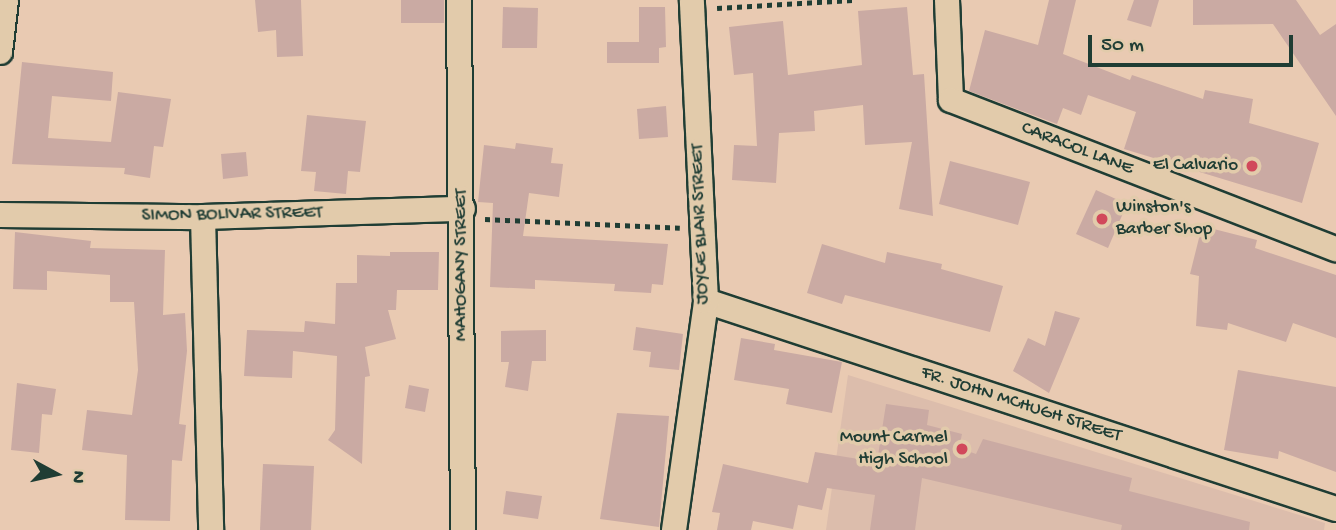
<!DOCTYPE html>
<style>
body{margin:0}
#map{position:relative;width:1336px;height:530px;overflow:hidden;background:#e9cab2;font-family:"Gochi Hand",sans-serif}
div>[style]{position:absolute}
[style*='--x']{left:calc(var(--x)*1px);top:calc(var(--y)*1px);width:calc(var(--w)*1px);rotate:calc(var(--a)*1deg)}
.built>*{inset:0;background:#dcbdac}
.building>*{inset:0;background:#caaaa3}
.path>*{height:4.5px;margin-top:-2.25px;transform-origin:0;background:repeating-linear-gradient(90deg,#1f3d34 0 5px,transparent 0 10px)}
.roads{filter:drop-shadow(2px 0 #1f3d34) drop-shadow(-2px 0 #1f3d34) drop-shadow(0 2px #1f3d34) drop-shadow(0 -2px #1f3d34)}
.street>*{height:24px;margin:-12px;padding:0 12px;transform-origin:12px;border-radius:12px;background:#e2cbab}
.dots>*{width:19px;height:19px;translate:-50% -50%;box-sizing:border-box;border:4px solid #e2cbab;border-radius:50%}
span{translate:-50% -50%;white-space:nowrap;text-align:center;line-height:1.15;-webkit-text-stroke:7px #e2cbab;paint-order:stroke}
.street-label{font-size:19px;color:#1f3d34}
.poi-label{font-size:19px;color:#1f3d34}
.right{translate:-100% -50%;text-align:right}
.left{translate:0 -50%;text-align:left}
.north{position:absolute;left:21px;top:439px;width:70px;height:70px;-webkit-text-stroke:5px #e2cbab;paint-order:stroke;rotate:98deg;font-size:19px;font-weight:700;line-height:28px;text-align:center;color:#1f3d34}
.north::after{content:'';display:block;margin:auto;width:24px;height:32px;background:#1f3d34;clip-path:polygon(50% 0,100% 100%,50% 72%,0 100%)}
.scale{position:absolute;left:1088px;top:35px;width:205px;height:32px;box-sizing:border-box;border:4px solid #1f3d34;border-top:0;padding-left:9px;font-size:21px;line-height:24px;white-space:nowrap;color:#1f3d34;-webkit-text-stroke:5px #e2cbab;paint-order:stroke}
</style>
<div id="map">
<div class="built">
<i style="clip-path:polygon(848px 375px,1325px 523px,1324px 530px,826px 530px)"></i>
</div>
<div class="building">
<i style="clip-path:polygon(255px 0,301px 0,303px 56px,277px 57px,276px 30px,258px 32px)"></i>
<i style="clip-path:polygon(401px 0,444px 0,444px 23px,401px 23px)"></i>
<i style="clip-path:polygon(1049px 0,1076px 0,1063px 54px,1130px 80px,1132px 75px,1203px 99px,1205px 90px,1253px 99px,1249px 123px,1319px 143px,1302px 203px,1124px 149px,1136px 112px,1088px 95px,1081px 115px,1063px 108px,1057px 124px,969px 91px,985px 30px,1038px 45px)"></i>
<i style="clip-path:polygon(1134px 0,1159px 0,1151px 27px,1127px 20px)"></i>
<i style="clip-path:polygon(1193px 0,1296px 0,1320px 35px,1336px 24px,1336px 116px,1273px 24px,1193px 25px)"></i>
<i style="clip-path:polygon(503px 7px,538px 8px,537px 48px,502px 48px)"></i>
<i style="clip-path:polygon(639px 7px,665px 7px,666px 47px,659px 48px,659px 63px,607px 63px,607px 42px,639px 42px)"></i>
<i style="clip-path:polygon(907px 7px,913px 75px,924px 74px,933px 216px,899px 209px,912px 142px,865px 145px,863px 105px,814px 111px,815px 131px,779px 133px,776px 183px,732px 180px,734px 145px,757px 146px,753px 73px,734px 75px,729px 27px,783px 21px,788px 75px,862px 65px,858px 11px)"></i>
<i style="clip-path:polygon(22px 62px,113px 72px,111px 101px,52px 96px,48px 138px,111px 142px,118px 92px,171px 99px,163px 147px,154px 146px,150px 178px,124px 174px,125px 168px,12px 164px)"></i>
<i style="clip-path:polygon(666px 106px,668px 137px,639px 139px,637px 109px)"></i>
<i style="clip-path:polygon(307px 115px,366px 121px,360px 172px,348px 171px,346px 194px,314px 191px,316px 172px,301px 171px)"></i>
<i style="clip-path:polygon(516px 143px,553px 148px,551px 163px,563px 164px,559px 197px,529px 193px,523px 236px,668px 244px,663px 285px,652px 284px,651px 293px,614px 291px,615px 284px,535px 280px,535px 289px,490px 287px,493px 203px,478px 202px,484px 145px,515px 149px)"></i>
<i style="clip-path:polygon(246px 152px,248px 176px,223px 179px,221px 154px)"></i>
<i style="clip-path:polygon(950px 161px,1030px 182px,1018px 225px,939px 204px)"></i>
<i style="clip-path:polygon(1096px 190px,1127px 204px,1108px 248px,1076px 234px)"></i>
<i style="clip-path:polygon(1202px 226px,1257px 240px,1255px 248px,1336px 275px,1336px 338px,1293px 323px,1286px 342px,1228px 323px,1227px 330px,1196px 326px,1199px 276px,1190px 274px)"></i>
<i style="clip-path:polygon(15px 232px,91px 241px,90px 248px,165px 250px,163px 315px,185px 313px,187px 351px,179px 424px,186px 425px,182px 461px,172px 460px,170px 521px,125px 520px,127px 455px,82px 450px,87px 410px,132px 415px,138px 370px,134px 302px,110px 302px,110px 275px,47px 271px,47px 290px,13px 289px)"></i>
<i style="clip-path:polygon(822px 244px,885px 263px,887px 252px,942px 264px,941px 269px,1003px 286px,990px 332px,845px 295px,842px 304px,807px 293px)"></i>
<i style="clip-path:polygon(390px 252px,439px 252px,438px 290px,397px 290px,396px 310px,388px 310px,396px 339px,365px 347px,370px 376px,365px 377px,362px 464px,328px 440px,335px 430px,337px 356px,293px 351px,292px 378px,244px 376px,247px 330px,304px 332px,305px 321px,335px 324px,336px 283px,357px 283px,357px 255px,390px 256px)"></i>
<i style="clip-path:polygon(1055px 311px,1080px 318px,1049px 393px,1013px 371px,1028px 338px,1045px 346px)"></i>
<i style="clip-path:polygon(636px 327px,683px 334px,679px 370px,649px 367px,651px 352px,633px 350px)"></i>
<i style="clip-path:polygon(546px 330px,546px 361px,532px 361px,528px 391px,505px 387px,509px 362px,501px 362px,501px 331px)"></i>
<i style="clip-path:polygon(741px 338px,775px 344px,774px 350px,842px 362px,832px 413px,786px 404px,789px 389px,734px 380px)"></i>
<i style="clip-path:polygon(1238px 370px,1336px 387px,1336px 472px,1279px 451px,1278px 459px,1224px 450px)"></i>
<i style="clip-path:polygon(17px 383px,56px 389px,52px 415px,42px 414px,39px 453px,11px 450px)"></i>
<i style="clip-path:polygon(409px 385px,429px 389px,425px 412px,405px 408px)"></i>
<i style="clip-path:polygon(886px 404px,929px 410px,927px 425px,962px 434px,959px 448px,976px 454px,983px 439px,1132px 478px,1129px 491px,1250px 522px,1249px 530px,1121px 530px,1122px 525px,922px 478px,915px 530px,870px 530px,875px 495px,827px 488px,822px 510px,798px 505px,793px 529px,753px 521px,751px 530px,717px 530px,720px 513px,712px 512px,723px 464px,808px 483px,815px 452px,877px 462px)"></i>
<i style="clip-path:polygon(617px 413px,669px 416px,659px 527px,600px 519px)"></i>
<i style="clip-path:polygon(263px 464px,314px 466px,311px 530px,260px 530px)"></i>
<i style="clip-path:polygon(506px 491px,542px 496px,538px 519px,503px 514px)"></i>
</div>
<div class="path">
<i style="--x:717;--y:8;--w:136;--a:-3.4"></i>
<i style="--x:485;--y:219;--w:195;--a:2.6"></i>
</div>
<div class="roads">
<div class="street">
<i style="--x:459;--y:0;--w:530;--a:89.57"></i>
<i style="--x:947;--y:0;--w:100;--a:87.7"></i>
<i style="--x:951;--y:100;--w:413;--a:21.2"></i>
<i style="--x:0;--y:52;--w:52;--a:-83.4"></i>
<i style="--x:0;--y:215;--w:203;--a:0.6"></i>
<i style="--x:203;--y:217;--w:260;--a:-1.8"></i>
<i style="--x:203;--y:217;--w:313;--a:88.5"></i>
<i style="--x:706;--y:301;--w:663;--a:18.27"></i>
<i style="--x:674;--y:530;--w:231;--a:-82"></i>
<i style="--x:706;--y:301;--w:301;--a:-92.7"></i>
</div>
</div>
<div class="dots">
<i style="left:1252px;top:166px;background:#d1495b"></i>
<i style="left:1102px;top:219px;background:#d1495b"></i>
<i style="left:962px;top:449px;background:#d1495b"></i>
</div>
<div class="street-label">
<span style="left:1077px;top:149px;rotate:21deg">CARACOL LANE</span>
<span style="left:232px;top:215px;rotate:-1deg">SIMON BOLIVAR STREET</span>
<span style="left:701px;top:224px;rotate:-92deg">JOYCE BLAIR STREET</span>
<span style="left:462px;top:265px;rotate:-90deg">MAHOGANY STREET</span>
<span style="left:1021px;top:405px;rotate:18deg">FR. JOHN MCHUGH STREET</span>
</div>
<div class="poi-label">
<span class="right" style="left:1238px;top:166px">El Calvario</span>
<span class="left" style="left:1116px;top:219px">Winston's<br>Barber Shop</span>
<span class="right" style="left:948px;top:449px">Mount Carmel<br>High School</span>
</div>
<div class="north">N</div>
<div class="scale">50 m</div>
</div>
